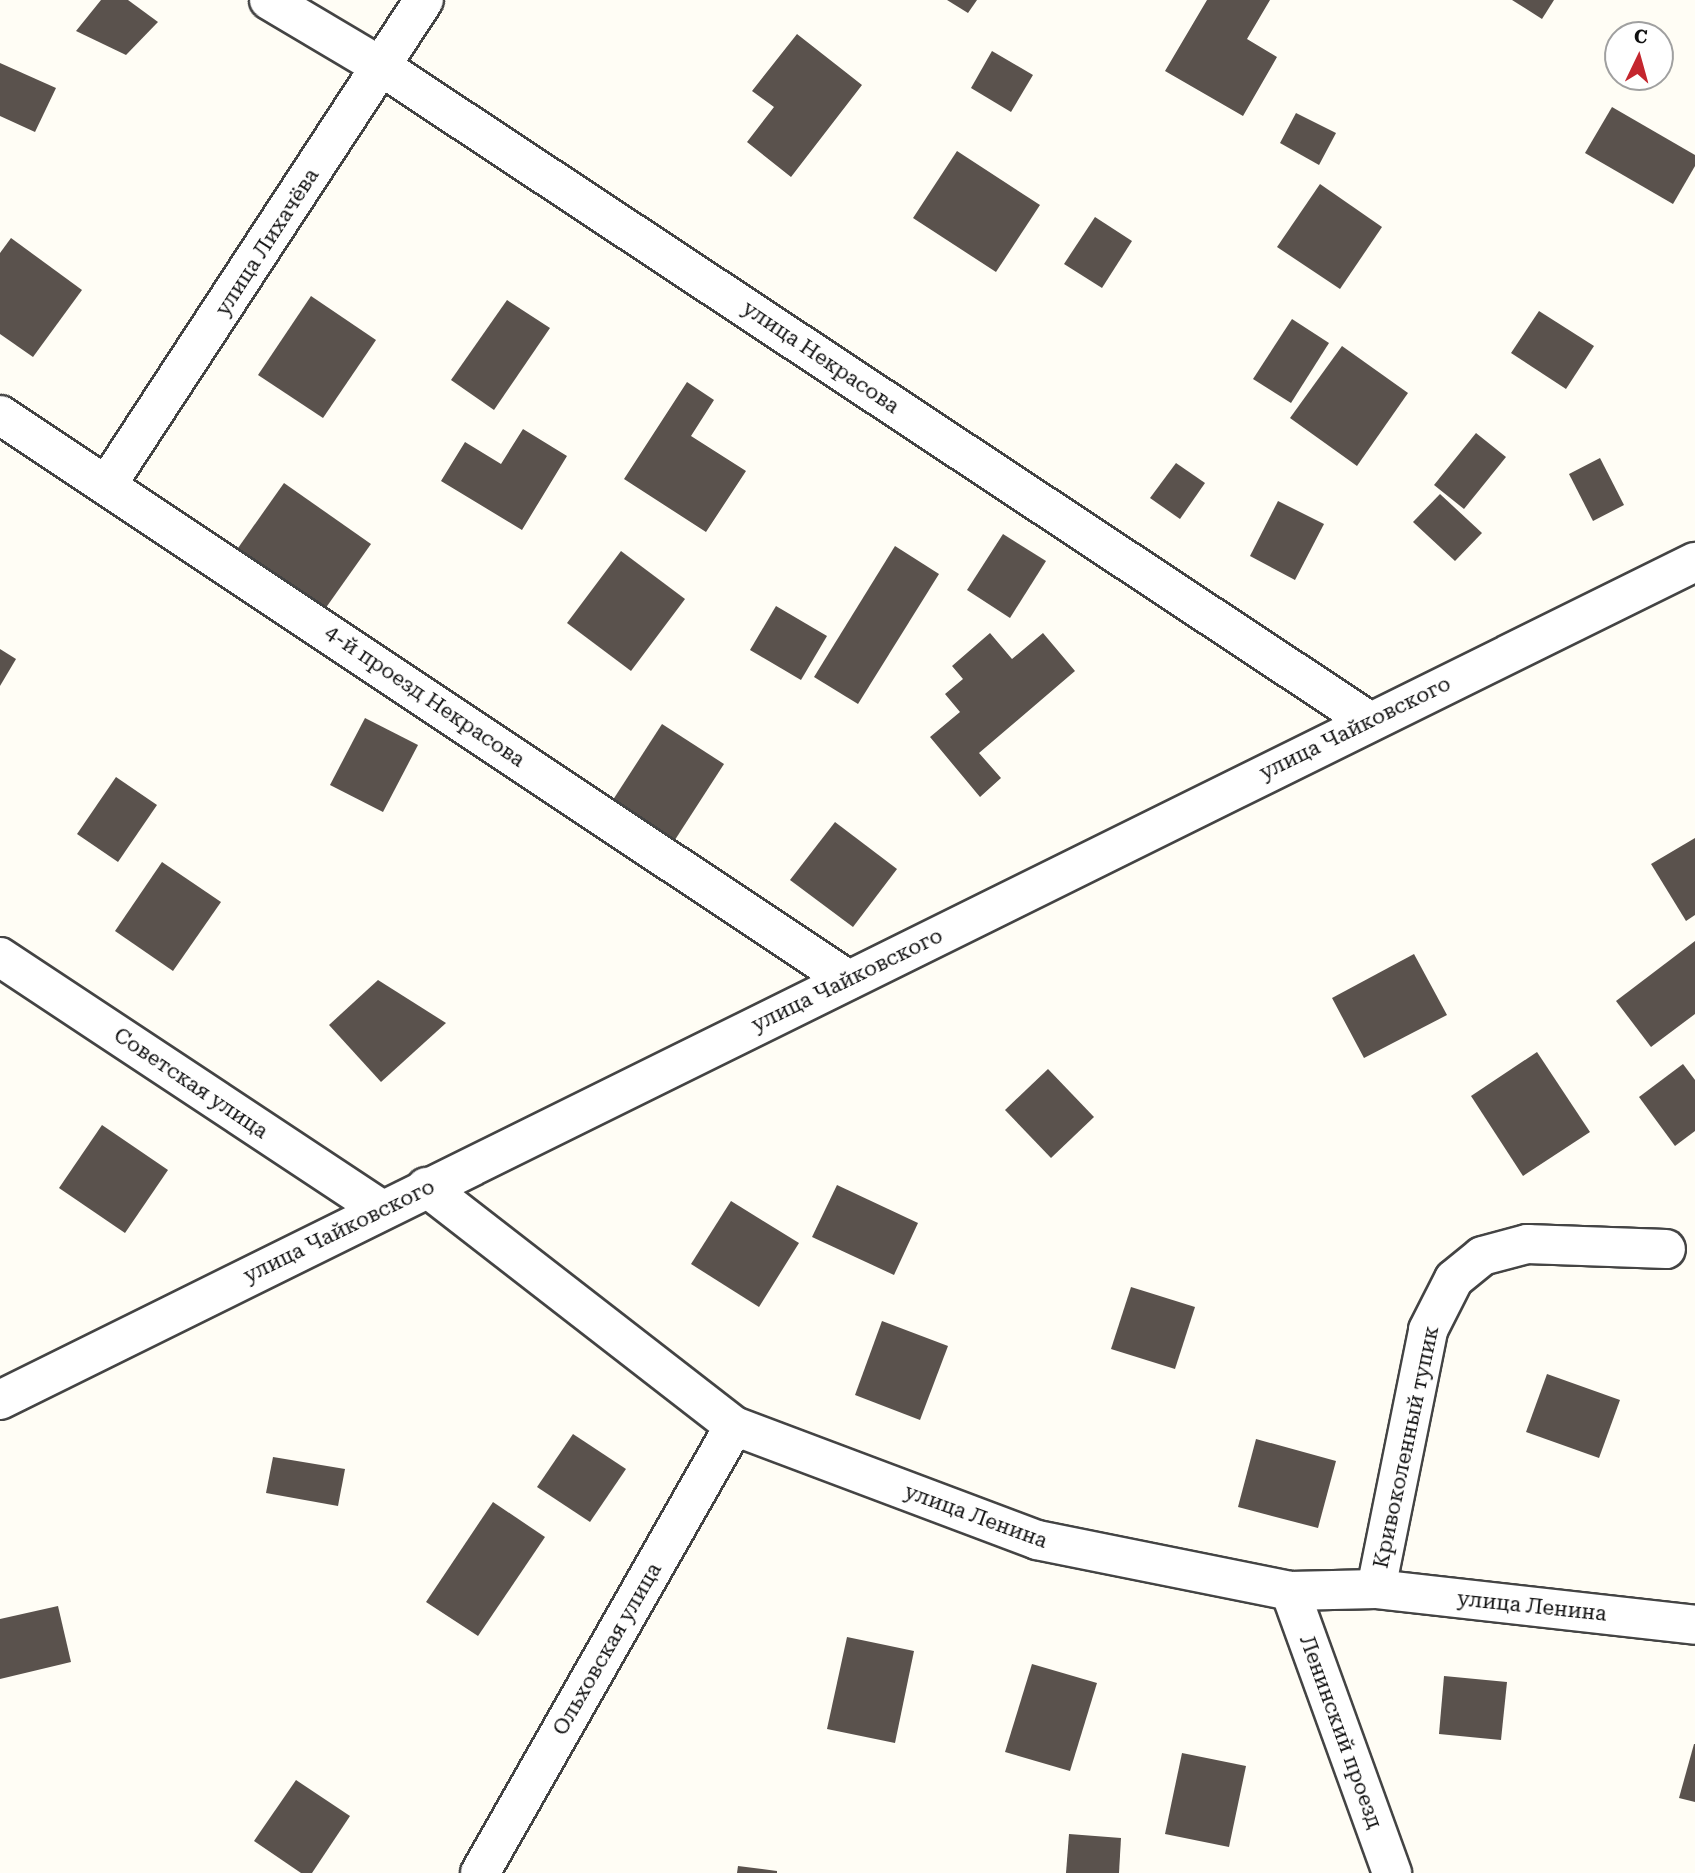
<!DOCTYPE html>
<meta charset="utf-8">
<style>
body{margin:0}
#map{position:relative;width:1695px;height:1873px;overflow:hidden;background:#fffdf5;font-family:"Roboto Serif",serif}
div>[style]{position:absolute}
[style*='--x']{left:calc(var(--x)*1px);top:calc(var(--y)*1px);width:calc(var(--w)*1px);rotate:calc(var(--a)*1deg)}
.building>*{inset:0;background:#5a524d}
.roads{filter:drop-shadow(2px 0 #444) drop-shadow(-2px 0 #444) drop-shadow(0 2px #444) drop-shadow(0 -2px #444)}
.minor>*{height:38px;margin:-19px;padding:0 19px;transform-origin:19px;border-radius:19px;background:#fff}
.tertiary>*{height:38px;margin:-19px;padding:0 19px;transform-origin:19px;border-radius:19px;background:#fff}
span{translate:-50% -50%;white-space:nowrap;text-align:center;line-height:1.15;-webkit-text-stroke:7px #fff;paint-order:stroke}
.street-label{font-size:21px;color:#111}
.north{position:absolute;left:1604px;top:21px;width:70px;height:70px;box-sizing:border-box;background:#fff;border:2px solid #a0a0a0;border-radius:50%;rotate:5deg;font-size:19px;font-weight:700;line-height:28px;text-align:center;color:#111}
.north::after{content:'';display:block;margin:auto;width:24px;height:32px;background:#c4262e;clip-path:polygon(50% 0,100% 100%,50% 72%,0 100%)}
</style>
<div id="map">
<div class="building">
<i style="clip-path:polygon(101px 0,128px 0,158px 22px,126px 55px,76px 31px)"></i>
<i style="clip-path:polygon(947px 0,977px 0,968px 13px)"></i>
<i style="clip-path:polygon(1207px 0,1270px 0,1247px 39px,1277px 57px,1243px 116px,1165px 71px)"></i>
<i style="clip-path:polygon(1512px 0,1554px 0,1542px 19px)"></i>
<i style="clip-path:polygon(797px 34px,862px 85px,791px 177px,747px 142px,774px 107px,752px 91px)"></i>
<i style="clip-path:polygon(992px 51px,1033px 75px,1011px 112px,971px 88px)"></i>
<i style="clip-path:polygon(0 63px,56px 88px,35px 132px,0 116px)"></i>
<i style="clip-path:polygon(1612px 107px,1695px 155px,1695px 166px,1673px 204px,1585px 153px)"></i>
<i style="clip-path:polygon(1296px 113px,1336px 133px,1319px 165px,1280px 143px)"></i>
<i style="clip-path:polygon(957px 151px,1040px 205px,996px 272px,913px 218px)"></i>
<i style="clip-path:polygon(1320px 184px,1382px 227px,1340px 289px,1277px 247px)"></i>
<i style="clip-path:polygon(1095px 217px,1132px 241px,1102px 288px,1064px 264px)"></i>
<i style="clip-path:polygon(11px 238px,82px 290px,33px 357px,0 334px,0 253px)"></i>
<i style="clip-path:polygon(311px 296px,376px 340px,323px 418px,258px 375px)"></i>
<i style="clip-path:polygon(507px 300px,550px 328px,494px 410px,451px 380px)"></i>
<i style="clip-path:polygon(1539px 311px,1594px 346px,1566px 389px,1511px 353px)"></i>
<i style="clip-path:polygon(1292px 319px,1329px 343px,1291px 403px,1253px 379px)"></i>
<i style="clip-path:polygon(1342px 346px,1408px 393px,1357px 466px,1290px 418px)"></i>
<i style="clip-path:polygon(687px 382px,714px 400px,691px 436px,746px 471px,706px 532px,624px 479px)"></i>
<i style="clip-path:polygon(523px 429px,567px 456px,522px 530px,441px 481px,465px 442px,501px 464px)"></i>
<i style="clip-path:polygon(1476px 433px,1506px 457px,1464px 509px,1434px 485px)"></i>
<i style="clip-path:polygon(1600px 458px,1624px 505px,1593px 521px,1569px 474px)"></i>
<i style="clip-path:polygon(1176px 463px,1205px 483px,1180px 519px,1150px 498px)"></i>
<i style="clip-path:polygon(284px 483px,371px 544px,325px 609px,238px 548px)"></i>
<i style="clip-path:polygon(1440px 494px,1482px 533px,1455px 561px,1413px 522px)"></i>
<i style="clip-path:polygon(1278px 501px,1324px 524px,1295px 580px,1250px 556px)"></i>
<i style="clip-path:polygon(1003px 534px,1046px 561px,1010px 618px,967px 590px)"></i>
<i style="clip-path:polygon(895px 546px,939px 574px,858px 704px,814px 677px)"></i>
<i style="clip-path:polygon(621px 551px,685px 599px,631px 671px,567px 623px)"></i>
<i style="clip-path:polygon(776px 606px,827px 636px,801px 680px,750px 650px)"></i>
<i style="clip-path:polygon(990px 633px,1012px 659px,1043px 633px,1075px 671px,979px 753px,1001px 778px,980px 797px,930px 737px,960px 712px,945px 694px,963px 679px,952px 666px)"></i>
<i style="clip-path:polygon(0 649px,16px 659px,0 686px)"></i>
<i style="clip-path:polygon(365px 718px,418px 745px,383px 812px,330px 785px)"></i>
<i style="clip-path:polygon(662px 724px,724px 764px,671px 846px,609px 806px)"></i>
<i style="clip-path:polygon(116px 777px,157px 805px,118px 862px,77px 834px)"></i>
<i style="clip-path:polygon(835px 822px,897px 869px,853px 927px,790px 880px)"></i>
<i style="clip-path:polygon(1695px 838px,1695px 915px,1686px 921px,1651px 864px)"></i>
<i style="clip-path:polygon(162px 862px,221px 902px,173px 971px,115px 931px)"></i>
<i style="clip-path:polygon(1695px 941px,1695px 1014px,1651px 1047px,1616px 1001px)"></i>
<i style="clip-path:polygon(1414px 954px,1447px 1015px,1364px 1058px,1332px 998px)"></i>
<i style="clip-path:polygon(378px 980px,446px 1023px,381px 1082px,329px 1025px)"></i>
<i style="clip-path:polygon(1537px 1052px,1590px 1132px,1523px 1176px,1471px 1096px)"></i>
<i style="clip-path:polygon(1683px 1064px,1695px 1080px,1695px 1131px,1675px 1146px,1639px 1097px)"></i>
<i style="clip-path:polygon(1048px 1069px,1094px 1117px,1051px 1158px,1005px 1110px)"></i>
<i style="clip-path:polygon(102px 1125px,168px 1170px,125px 1233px,59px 1188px)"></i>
<i style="clip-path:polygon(837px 1185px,918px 1223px,894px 1275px,812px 1237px)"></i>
<i style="clip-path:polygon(731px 1201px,799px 1243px,759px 1307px,691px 1264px)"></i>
<i style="clip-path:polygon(1131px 1287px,1195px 1307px,1175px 1369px,1111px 1349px)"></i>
<i style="clip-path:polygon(882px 1321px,948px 1346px,920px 1420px,855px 1395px)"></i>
<i style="clip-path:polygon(1547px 1374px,1620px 1400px,1599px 1458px,1526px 1432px)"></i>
<i style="clip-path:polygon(573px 1434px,626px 1469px,590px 1522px,537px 1487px)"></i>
<i style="clip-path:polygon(1256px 1439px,1336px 1461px,1318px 1528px,1238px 1507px)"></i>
<i style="clip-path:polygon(273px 1457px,345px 1469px,338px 1506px,266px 1493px)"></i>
<i style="clip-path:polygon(493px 1502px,545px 1537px,478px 1636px,426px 1602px)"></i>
<i style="clip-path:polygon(58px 1606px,71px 1662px,0 1679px,0 1619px)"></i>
<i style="clip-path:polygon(847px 1637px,914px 1651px,895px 1743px,827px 1729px)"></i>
<i style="clip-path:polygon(1032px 1664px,1097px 1683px,1070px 1771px,1005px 1752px)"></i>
<i style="clip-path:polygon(1444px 1676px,1507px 1682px,1501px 1740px,1439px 1734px)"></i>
<i style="clip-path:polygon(1694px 1744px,1695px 1744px,1695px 1802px,1679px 1798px)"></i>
<i style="clip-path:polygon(1182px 1753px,1246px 1766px,1229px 1847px,1165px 1834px)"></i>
<i style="clip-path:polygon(296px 1780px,350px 1816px,312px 1873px,301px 1873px,254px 1841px)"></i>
<i style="clip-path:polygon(1069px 1834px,1121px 1838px,1119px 1873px,1066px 1873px)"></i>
<i style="clip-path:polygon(738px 1866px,777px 1871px,777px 1873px,737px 1873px)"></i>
</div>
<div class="roads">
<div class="minor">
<i style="--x:269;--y:0;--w:131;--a:30.7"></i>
<i style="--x:382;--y:67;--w:1184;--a:33.53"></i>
<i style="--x:0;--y:415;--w:1019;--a:33.67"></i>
<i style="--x:108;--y:483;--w:577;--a:-56.81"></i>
<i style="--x:426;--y:1187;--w:390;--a:37.8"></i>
<i style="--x:734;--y:1426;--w:324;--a:20.6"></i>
<i style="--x:1037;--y:1540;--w:258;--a:11.4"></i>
<i style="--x:1290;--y:1591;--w:86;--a:-1.3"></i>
<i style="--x:1376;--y:1589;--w:321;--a:6.4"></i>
<i style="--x:1376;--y:1589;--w:264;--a:-78.6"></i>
<i style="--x:1428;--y:1330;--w:57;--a:-63"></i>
<i style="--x:1454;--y:1279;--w:36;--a:-39"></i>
<i style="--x:1482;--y:1256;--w:47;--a:-14.9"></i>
<i style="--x:1527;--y:1244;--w:139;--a:2.1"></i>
<i style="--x:1290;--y:1591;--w:300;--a:70.1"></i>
<i style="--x:480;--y:1873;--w:514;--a:-60.39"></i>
</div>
<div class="tertiary">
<i style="--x:0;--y:957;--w:457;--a:33.5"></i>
<i style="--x:0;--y:1400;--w:1891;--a:-26.31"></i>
</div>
</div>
<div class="street-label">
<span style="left:267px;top:242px;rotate:-57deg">улица Лихачёва</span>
<span style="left:821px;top:357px;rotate:34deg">улица Некрасова</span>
<span style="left:425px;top:696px;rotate:34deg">4-й проезд Некрасова</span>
<span style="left:1355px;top:728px;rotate:-26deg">улица Чайковского</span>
<span style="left:847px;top:980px;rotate:-26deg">улица Чайковского</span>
<span style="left:191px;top:1083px;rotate:34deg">Советская улица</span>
<span style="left:339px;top:1231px;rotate:-26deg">улица Чайковского</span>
<span style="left:1406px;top:1447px;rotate:-78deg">Кривоколенный тупик</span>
<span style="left:976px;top:1516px;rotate:20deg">улица Ленина</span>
<span style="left:1532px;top:1606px;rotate:6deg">улица Ленина</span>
<span style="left:607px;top:1649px;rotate:-60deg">Ольховская улица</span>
<span style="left:1341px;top:1732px;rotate:70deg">Ленинский проезд</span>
</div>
<div class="north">С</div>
</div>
